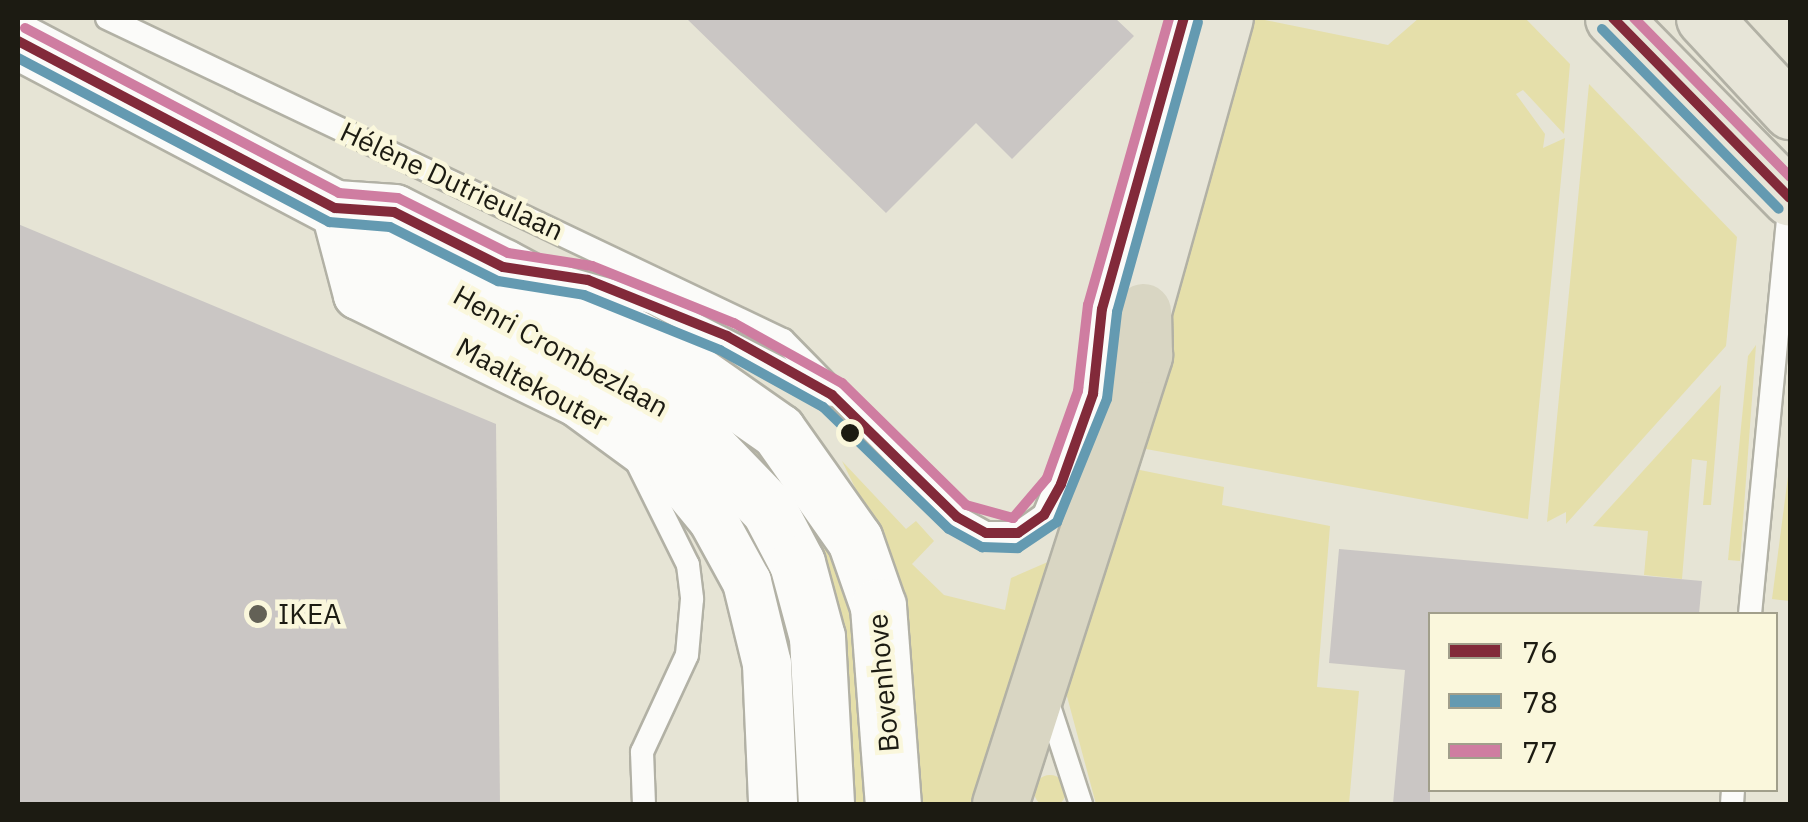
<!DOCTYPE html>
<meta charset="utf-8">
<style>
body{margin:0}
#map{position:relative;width:1808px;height:822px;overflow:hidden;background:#e6e4d5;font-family:"IBM Plex Sans",sans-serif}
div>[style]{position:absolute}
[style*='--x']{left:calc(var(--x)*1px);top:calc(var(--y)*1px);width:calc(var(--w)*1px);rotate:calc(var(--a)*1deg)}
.green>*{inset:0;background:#e5dfaa}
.round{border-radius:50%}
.building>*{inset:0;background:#cac6c4}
.roads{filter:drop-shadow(2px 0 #b2b1a5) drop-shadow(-2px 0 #b2b1a5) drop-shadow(0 2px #b2b1a5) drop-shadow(0 -2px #b2b1a5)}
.lane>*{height:22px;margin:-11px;padding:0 11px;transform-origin:11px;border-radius:11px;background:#fbfbf9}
.street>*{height:48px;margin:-24px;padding:0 24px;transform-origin:24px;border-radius:24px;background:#fbfbf9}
.secondary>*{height:55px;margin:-27.5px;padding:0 27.5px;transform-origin:27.5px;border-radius:27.5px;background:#fbfbf9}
.primary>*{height:55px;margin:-27.5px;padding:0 27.5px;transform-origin:27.5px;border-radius:27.5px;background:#e7e5d8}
.highway>*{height:55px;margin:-27.5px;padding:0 27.5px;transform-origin:27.5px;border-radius:27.5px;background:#d9d6c3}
.bus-1>*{height:10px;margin:-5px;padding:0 5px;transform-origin:5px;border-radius:5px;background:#822a3a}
.bus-2>*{height:10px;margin:-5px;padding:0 5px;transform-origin:5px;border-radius:5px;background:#649ab1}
.bus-3>*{height:10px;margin:-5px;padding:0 5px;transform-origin:5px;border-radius:5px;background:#cf7da1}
.dots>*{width:28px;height:28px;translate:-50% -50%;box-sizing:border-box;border:5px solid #faf7dc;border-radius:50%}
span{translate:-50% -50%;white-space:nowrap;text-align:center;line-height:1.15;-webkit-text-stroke:9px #faf7dc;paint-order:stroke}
.street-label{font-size:28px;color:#1c1b12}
.poi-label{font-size:28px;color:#1c1b12}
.left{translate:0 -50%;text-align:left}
.frame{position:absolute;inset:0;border:20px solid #1c1b12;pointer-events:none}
.legend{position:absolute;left:1428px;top:612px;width:350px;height:180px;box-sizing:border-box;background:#faf7dc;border:2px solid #a19f8b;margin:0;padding:12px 18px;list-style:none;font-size:30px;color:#1c1b12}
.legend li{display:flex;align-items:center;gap:20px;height:50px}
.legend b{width:50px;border:2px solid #a19f8b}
</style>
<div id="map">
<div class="green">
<i style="clip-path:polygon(1255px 18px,1388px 45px,1419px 18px,1525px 18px,1570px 64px,1564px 134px,1523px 90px,1516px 94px,1545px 134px,1543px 148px,1565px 138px,1528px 519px,1135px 447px)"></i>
<i style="clip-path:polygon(1589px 84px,1737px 237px,1726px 346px,1566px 524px,1566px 512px,1547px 522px)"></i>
<i style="clip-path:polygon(1756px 345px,1740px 561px,1728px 560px,1748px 356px)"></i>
<i style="clip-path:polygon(1721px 385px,1711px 505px,1703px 505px,1707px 461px,1692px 459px,1682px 579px,1644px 575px,1648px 531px,1593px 526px)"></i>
<i style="clip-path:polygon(737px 424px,821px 529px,840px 570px,854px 615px,866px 804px,843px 804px,730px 433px)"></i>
<i style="clip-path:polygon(842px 461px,906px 529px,916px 521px,934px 541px,912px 564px,944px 595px,1005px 610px,1011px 578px,1057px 558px,981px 804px,914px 804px,869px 516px)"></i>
<i style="clip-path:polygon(1790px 461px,1790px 601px,1772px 599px)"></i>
<i style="clip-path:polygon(1130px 468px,1224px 487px,1222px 505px,1330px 526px,1317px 687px,1359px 691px,1349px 804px,1096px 804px,1065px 689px)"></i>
<i class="round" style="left:1034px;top:775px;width:32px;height:32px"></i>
</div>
<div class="building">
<i style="clip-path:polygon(686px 18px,1115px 18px,1134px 36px,1012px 159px,976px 123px,886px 213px)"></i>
<i style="clip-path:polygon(18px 224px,496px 424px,500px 804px,18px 804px)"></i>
<i style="clip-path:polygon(1339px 549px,1702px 581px,1699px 614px,1430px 614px,1430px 804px,1393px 804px,1405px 670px,1329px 663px)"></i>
</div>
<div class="roads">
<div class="lane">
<i style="--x:107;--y:18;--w:749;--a:25.47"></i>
<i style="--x:783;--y:340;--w:248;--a:45.5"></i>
<i style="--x:957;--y:517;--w:33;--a:29"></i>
<i style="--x:986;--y:533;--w:32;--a:0"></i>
<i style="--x:1018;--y:533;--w:32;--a:-35"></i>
<i style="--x:1044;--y:515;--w:131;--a:-68"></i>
<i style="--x:1093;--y:394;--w:70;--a:-59"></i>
<i style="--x:556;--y:275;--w:99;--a:15.9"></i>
<i style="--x:651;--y:302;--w:203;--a:27.2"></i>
<i style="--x:1094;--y:385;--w:76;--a:-84"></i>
<i style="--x:1102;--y:309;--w:302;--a:-74.3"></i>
<i style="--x:632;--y:452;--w:126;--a:63.6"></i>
<i style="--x:688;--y:565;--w:34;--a:83"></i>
<i style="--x:692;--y:599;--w:56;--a:95.1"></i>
<i style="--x:687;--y:655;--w:107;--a:114.9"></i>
<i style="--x:642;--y:752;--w:52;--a:87.8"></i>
<i style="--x:1750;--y:614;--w:418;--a:-84.5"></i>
<i style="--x:1045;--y:694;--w:116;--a:71.9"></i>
<i style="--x:1732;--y:804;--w:14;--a:-86"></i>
</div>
<div class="street">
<i style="--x:335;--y:208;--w:90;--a:75.2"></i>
<i style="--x:358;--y:295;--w:245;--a:26.1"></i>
<i style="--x:578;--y:403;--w:120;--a:36.2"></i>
<i style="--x:675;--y:474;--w:60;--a:50.4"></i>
<i style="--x:713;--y:520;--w:71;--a:61.3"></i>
<i style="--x:747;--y:582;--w:84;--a:76.3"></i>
<i style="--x:767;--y:664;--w:140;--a:87.5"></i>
</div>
<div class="secondary">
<i style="--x:18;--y:41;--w:358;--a:27.8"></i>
<i style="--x:335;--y:208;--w:59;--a:3.9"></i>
<i style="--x:394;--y:212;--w:122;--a:26.8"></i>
<i style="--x:503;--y:267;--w:199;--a:28.2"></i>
<i style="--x:678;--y:361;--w:122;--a:35"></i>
<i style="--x:778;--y:431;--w:133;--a:54.8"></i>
<i style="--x:855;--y:540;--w:70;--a:70.8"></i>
<i style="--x:878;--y:606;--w:199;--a:85.7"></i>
<i style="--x:335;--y:208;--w:60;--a:44.3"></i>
<i style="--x:378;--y:250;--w:346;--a:29.1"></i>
<i style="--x:680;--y:418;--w:128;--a:45.9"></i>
<i style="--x:769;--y:510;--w:60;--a:62.2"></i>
<i style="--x:797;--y:563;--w:77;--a:74.9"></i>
<i style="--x:817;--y:637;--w:167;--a:86.9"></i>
</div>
<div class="primary">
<i style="--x:1613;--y:18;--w:252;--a:45.5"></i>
<i style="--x:1704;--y:18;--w:127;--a:47.2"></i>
<i style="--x:1143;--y:311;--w:304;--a:-74.4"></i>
</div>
<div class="highway">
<i style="--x:1000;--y:804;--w:472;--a:-72.2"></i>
<i style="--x:1144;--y:355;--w:44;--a:-91.3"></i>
</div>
</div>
<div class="bus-1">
<i style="--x:1613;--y:18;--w:252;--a:45.5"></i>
<i style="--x:18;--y:41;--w:358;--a:27.8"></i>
<i style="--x:335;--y:208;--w:59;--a:3.9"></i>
<i style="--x:394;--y:212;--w:122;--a:26.8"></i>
<i style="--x:503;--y:267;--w:86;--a:8.7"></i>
<i style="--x:588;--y:280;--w:150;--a:21.9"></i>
<i style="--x:727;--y:336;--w:120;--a:29.3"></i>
<i style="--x:832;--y:395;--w:175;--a:44.3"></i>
<i style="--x:957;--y:517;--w:33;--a:29"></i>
<i style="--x:986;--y:533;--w:32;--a:0"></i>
<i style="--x:1018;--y:533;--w:32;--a:-35"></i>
<i style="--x:1044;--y:515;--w:35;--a:-61"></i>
<i style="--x:1061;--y:484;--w:96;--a:-70.4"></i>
<i style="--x:1093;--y:394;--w:85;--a:-84"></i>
<i style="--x:1102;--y:309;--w:302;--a:-74.3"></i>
</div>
<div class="bus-2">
<i style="--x:1602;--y:29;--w:252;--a:45.5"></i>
<i style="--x:18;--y:58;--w:352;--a:27.8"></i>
<i style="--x:329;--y:222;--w:61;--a:4.7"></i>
<i style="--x:390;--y:227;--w:121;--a:26.6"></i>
<i style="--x:498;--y:281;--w:87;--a:9.2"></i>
<i style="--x:584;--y:295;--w:147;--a:22"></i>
<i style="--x:720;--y:350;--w:118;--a:29"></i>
<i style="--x:823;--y:407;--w:175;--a:44.1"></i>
<i style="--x:949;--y:529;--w:38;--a:29"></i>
<i style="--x:982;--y:547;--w:36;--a:2"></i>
<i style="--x:1018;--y:548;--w:47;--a:-33.7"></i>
<i style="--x:1057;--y:522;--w:133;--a:-67.9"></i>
<i style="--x:1107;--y:399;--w:88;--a:-83.4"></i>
<i style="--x:1117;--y:312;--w:301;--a:-74.4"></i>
</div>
<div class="bus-3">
<i style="--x:1634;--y:18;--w:223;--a:45.5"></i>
<i style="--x:25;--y:28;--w:355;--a:27.7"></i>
<i style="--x:339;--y:193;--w:59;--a:4.8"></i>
<i style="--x:398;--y:198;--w:123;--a:26.6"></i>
<i style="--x:508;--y:253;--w:85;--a:8.8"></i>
<i style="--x:592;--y:266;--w:153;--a:21.9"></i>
<i style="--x:734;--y:323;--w:124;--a:29.1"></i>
<i style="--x:842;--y:383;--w:174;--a:44.5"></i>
<i style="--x:966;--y:505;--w:49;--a:15.5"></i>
<i style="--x:1013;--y:518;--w:52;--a:-49.6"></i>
<i style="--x:1047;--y:478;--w:92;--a:-70.4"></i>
<i style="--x:1078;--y:391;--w:87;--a:-83.4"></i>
<i style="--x:1088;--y:305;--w:298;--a:-74.2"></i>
</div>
<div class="dots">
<i style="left:850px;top:433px;background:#1c1b12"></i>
<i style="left:258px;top:614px;background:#636156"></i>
</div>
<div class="street-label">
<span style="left:452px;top:181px;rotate:25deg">Hélène Dutrieulaan</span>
<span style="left:561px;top:351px;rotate:29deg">Henri Crombezlaan</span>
<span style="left:532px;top:384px;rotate:28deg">Maaltekouter</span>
<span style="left:883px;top:683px;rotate:-95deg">Bovenhove</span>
</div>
<div class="poi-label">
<span class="left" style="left:278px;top:614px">IKEA</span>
</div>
<div class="frame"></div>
<ul class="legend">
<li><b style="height:12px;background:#822a3a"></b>76</li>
<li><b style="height:12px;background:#649ab1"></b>78</li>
<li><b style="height:12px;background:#cf7da1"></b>77</li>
</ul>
</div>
